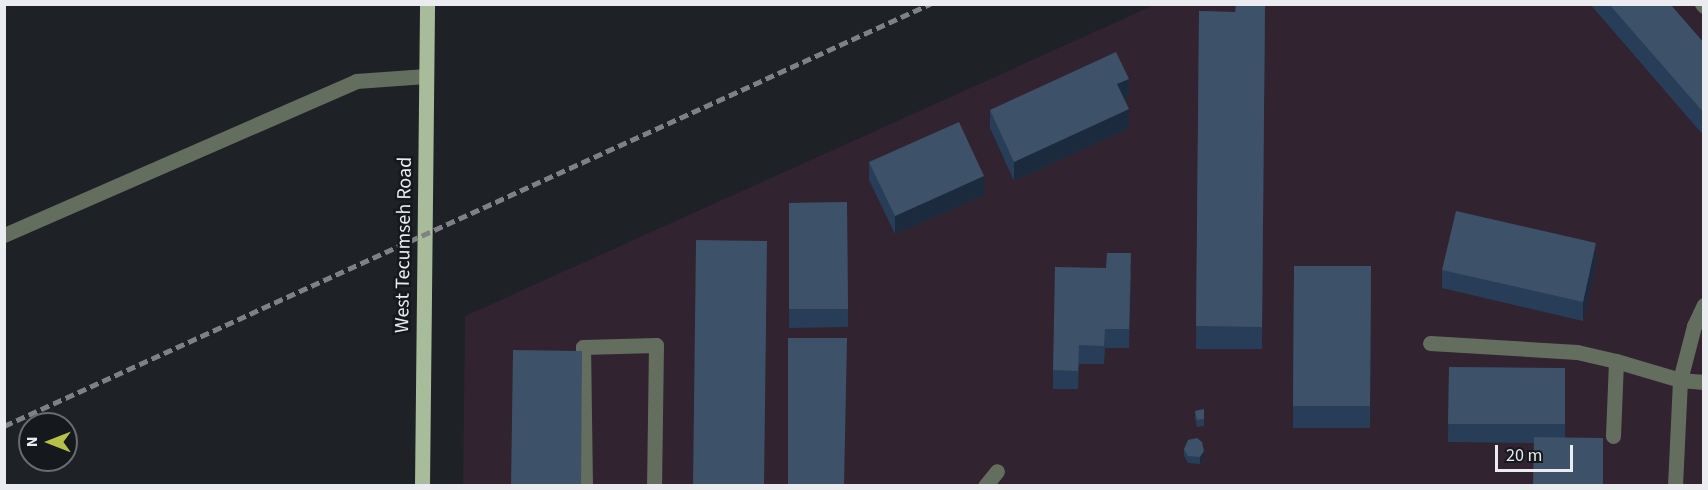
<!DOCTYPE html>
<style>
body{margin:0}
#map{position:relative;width:1708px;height:490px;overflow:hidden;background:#1e2125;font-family:"Source Sans 3",sans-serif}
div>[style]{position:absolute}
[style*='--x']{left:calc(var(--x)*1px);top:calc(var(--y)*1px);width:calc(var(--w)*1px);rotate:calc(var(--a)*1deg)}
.commercial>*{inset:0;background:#31232f}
.minor>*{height:15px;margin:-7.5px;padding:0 7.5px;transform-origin:7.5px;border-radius:7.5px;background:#646e5e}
.major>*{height:15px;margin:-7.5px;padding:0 7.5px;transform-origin:7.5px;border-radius:7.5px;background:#a8bc9b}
.rail>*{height:4.5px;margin-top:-2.25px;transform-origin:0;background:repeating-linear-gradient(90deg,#7f8185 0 9px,transparent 0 13.5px)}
.wall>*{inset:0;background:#283e58}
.shaded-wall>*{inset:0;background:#1b2b3d}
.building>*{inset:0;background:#3d5169}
span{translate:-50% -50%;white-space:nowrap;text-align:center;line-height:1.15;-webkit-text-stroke:5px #15181c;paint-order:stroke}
.street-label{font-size:20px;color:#eaecef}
.frame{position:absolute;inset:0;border:6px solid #eaecef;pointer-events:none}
.north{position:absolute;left:18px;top:412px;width:60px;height:60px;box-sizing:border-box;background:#15181c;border:2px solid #6a6d70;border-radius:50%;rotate:270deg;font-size:16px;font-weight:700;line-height:24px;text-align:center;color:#eaecef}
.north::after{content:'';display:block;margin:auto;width:21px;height:27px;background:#b6c149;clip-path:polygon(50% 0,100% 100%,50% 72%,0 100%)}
.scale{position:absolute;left:1495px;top:445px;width:78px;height:27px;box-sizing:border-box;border:3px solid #eaecef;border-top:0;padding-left:8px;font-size:18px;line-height:21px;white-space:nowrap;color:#eaecef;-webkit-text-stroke:4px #15181c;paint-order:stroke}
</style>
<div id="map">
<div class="commercial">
<i style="clip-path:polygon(1154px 5px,1703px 5px,1703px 485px,463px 486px,465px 316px)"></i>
</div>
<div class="minor">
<i style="--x:1702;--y:4;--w:3;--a:45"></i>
<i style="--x:4;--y:235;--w:384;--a:-23.6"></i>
<i style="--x:356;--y:81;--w:70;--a:-4.1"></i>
<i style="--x:1430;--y:343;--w:147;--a:3.5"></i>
<i style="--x:1577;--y:352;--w:40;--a:13"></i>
<i style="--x:1616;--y:361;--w:75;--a:92.3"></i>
<i style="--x:1616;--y:361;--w:67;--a:16.5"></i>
<i style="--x:1680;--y:380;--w:24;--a:5"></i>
<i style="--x:585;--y:486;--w:139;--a:-90.8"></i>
<i style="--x:583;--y:347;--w:73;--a:-1.6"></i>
<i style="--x:656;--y:345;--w:141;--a:90.8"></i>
<i style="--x:985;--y:486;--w:19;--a:-51"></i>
<i style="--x:1675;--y:486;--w:106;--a:-87.3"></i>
<i style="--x:1680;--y:380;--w:56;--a:-75.5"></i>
<i style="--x:1694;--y:326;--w:23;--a:-65"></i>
</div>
<div class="major">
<i style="--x:422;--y:486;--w:482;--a:-89.4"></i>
</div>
<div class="rail">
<i style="--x:4;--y:426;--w:1018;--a:-24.5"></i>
</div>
<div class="wall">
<i style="clip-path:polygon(1265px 4px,1262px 349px,1196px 349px,1199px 11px,1235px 12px)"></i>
<i style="clip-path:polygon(1590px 4px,1670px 4px,1704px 43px,1704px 136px)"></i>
<i style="clip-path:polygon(1129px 97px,1124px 100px,1129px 128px,1014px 181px,990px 128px,990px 110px)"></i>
<i style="clip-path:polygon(869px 162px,984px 195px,895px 234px,869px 180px)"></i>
<i style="clip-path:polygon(847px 202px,848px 327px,789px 328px,789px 203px)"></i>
<i style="clip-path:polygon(1596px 262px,1583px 321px,1442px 288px,1442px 270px)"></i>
<i style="clip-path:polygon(1294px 266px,1371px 266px,1370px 428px,1293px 428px)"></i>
<i style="clip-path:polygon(1131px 272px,1129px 348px,1105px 348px,1104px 364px,1079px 364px,1078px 389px,1053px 389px,1053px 370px)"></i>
<i style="clip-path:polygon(1449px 367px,1565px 368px,1565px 438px,1534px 443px,1448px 442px)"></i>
<i style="clip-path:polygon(1204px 409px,1204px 426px,1197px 427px,1195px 418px,1195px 411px)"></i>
<i style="clip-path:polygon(1184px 449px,1204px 458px,1200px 464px,1188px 463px,1184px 456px)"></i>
</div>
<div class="shaded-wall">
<i style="clip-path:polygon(1129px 79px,1129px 97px,1117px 103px,1117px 84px)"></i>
<i style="clip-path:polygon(1129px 109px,1129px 128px,1014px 181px,1014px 162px)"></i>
<i style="clip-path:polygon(984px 176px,984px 195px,895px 234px,895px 216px)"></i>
<i style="clip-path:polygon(1596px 243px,1596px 262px,1583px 321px,1583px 302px)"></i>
<i style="clip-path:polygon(1204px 451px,1204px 458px,1200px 464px,1200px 457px)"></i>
</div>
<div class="building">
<i style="clip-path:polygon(1236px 4px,1265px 4px,1262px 327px,1196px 326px,1199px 11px,1235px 12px)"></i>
<i style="clip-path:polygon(1609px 4px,1670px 4px,1704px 43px,1704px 113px)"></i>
<i style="clip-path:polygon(1116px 52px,1129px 79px,1117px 84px,1129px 109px,1014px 162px,990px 110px)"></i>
<i style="clip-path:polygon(959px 122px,984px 176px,895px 216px,869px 162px)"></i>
<i style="clip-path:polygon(847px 202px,848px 309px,789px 309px,789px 203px)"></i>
<i style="clip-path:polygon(1456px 211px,1596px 243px,1583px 302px,1442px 270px)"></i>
<i style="clip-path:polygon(696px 240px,767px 241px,764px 486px,693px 486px)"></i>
<i style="clip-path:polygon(1107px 253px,1131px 253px,1129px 329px,1105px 329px,1104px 346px,1079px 345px,1078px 371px,1053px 370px,1055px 267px,1106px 268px)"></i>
<i style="clip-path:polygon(1294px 266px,1371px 266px,1370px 406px,1293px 406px)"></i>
<i style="clip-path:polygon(788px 338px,847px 338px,844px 486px,788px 486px)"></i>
<i style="clip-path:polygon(513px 350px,582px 351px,581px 486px,511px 486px)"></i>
<i style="clip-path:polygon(1449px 367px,1565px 368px,1565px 424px,1448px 424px)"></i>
<i style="clip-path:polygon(1204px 409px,1204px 419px,1197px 420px,1195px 411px)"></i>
<i style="clip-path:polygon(1534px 437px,1603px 438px,1603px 486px,1533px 486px)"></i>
<i style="clip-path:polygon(1197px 438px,1202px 442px,1204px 451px,1200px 457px,1188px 456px,1184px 449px,1188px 440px)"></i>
</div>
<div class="street-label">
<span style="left:404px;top:245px;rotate:-89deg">West Tecumseh Road</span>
</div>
<div class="frame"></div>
<div class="north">N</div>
<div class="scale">20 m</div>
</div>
